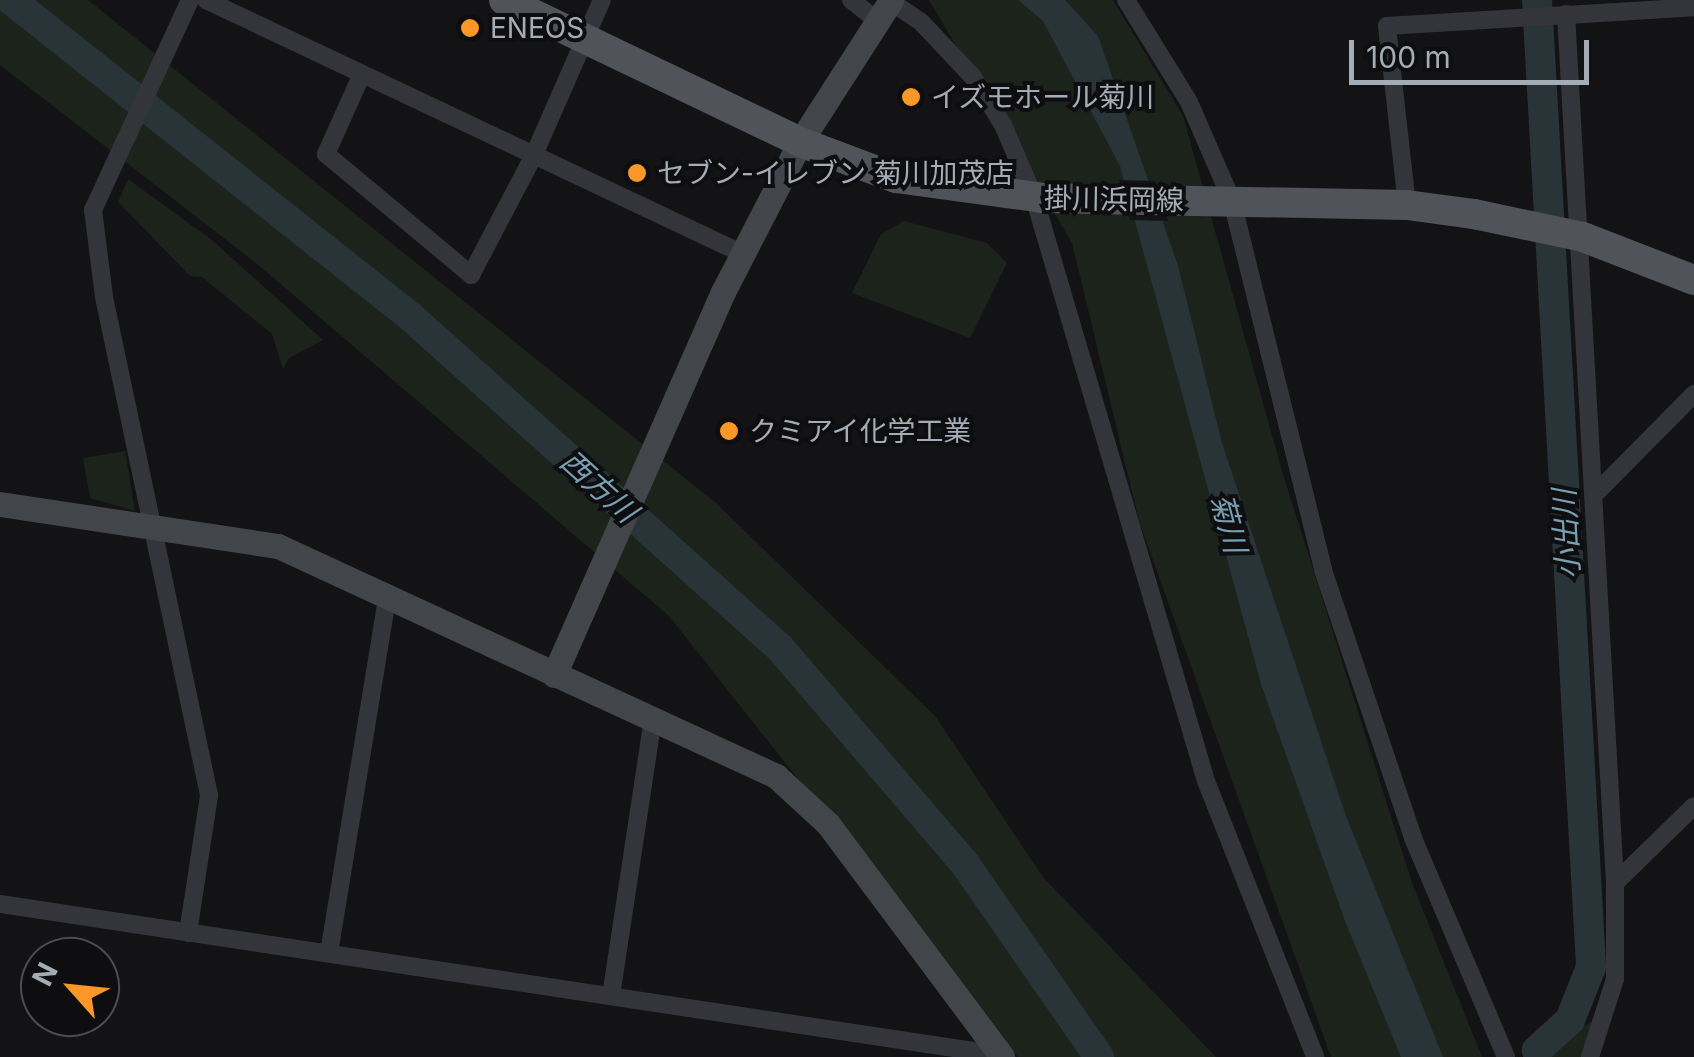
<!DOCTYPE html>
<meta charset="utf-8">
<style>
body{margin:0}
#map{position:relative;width:1694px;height:1057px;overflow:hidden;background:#131315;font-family:Inter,"Noto Sans JP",sans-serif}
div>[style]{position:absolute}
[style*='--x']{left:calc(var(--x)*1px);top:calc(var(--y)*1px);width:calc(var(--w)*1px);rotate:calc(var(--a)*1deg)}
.green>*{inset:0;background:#1b231b}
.water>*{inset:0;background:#293439}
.pier>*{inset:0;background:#131315}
.river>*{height:30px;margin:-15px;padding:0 15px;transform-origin:15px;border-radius:15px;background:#293439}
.street>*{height:18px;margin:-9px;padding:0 9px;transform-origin:9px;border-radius:9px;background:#34353a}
.secondary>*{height:25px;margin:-12.5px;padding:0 12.5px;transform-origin:12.5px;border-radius:12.5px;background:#42454a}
.primary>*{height:30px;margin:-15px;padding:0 15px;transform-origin:15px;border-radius:15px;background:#505359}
.dots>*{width:28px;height:28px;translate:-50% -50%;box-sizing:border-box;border:5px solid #0e0e10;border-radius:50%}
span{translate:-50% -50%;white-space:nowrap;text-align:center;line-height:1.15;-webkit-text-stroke:8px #0e0e10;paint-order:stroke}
.poi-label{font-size:28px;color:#a4acb6}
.left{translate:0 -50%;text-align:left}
.street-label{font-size:28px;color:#a4acb6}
.water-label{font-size:30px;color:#799fb3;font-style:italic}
.north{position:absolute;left:20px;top:937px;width:100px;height:100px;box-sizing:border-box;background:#0e0e10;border:2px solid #4a4d52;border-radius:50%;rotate:297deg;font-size:28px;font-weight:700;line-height:40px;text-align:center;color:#a4acb6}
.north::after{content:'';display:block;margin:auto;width:35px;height:45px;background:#fa9726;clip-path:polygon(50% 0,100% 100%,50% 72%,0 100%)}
.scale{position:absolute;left:1349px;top:40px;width:240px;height:45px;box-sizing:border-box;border:5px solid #a4acb6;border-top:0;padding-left:12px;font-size:30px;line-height:35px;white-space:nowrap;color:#a4acb6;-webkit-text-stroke:8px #0e0e10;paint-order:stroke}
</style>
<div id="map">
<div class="green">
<i style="clip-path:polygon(0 0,88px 0,716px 503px,935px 716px,1043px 877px,1216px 1057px,1018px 1057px,669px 616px,256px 263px,0 65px)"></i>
<i style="clip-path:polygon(929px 0,1113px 0,1183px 116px,1282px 471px,1412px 883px,1482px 1057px,1331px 1057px,1139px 521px,1072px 243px)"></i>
<i style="clip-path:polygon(128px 179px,212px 240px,323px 340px,289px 358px,283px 369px,272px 334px,202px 277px,190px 276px,118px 202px)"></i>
<i style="clip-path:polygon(904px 221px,987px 243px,1007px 263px,970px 338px,852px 293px,881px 234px)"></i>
<i style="clip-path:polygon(125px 451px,135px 511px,90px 498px,83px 458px)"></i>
<i style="clip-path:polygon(1601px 1014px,1590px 1057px,1541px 1057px)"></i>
</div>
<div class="water">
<i style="clip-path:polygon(1018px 0,1065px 0,1098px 36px,1178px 266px,1222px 443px,1346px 816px,1443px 1057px,1401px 1057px,1345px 921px,1261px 684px,1120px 166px,1043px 21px)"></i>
</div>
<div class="pier">
<i style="clip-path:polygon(1119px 180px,1155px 181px,1168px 221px,1130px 220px)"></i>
</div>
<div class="river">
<i style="--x:11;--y:0;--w:510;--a:38.4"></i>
<i style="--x:411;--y:317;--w:496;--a:41.9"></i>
<i style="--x:780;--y:648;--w:284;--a:49.4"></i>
<i style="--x:965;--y:864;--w:235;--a:55.2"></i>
<i style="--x:1537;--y:0;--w:969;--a:86.8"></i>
<i style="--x:1591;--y:967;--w:57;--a:111.6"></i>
<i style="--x:1570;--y:1020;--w:45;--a:137.7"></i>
</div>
<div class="street">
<i style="--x:206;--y:0;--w:594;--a:25.31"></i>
<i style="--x:851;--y:0;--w:34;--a:38"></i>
<i style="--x:1126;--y:0;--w:120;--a:58.3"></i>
<i style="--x:1189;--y:102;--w:108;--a:66.5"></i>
<i style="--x:1232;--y:201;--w:380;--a:76.1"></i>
<i style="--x:1323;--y:570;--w:283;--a:71.4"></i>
<i style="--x:1413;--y:838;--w:238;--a:67"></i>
<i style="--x:890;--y:1;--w:37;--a:34"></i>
<i style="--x:921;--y:22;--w:76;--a:46.6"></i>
<i style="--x:973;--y:77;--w:57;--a:58"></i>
<i style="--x:1003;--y:125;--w:78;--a:66.7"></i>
<i style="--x:1034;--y:197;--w:609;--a:73.59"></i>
<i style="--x:1206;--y:781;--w:297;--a:68.4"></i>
<i style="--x:1566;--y:14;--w:870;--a:86.77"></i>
<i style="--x:1615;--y:883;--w:96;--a:90"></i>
<i style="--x:1615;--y:979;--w:82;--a:107.8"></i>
<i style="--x:362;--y:74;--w:88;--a:114.2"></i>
<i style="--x:326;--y:154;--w:189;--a:39.8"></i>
<i style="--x:471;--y:275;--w:133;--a:-62.3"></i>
<i style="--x:533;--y:157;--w:171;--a:-66.3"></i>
<i style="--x:1407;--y:205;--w:180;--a:-96.4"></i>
<i style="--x:1387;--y:26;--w:308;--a:-3.5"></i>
<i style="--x:1595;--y:494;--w:141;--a:-45.3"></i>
<i style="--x:1615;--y:883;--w:110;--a:-44.3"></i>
<i style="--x:0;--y:904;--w:1011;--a:8.59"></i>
<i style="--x:188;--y:933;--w:140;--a:-81.3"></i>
<i style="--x:209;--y:795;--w:509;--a:-101.91"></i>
<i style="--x:104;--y:297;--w:88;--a:-97.2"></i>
<i style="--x:93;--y:210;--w:231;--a:-65.2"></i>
<i style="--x:329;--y:953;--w:365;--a:-80.7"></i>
<i style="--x:611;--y:996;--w:281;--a:-81.4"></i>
</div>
<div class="secondary">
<i style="--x:0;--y:504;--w:281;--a:8.6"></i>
<i style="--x:278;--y:546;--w:549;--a:24.79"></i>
<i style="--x:776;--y:776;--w:71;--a:42.7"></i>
<i style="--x:828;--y:824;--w:291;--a:53.2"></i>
<i style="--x:554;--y:675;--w:419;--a:-66.2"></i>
<i style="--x:723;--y:292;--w:169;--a:-62.8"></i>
<i style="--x:800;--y:142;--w:169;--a:-57.3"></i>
</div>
<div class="primary">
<i style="--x:504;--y:0;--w:328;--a:25.6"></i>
<i style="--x:800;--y:142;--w:103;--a:20.6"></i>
<i style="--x:896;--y:178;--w:148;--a:7.7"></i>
<i style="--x:1043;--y:198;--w:364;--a:1.1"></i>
<i style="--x:1407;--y:205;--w:68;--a:7.7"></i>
<i style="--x:1474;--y:214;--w:111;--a:11.9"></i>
<i style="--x:1583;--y:237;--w:119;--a:21.2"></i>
</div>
<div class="dots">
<i style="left:470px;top:28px;background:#fa9726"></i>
<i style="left:911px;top:97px;background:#fa9726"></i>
<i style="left:637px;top:173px;background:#fa9726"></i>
<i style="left:729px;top:431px;background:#fa9726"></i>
</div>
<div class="poi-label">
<span class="left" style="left:490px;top:28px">ENEOS</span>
<span class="left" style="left:931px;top:97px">イズモホール菊川</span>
<span class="left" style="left:657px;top:173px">セブン-イレブン 菊川加茂店</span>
<span class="left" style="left:749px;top:431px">クミアイ化学工業</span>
</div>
<div class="street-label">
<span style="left:1114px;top:199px;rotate:1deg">掛川浜岡線</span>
</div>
<div class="water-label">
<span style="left:599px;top:486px;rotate:42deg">西方川</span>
<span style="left:1229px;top:523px;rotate:75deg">菊川</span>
<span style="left:1566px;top:534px;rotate:-93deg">小出川</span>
</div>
<div class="north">N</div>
<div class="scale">100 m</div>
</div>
